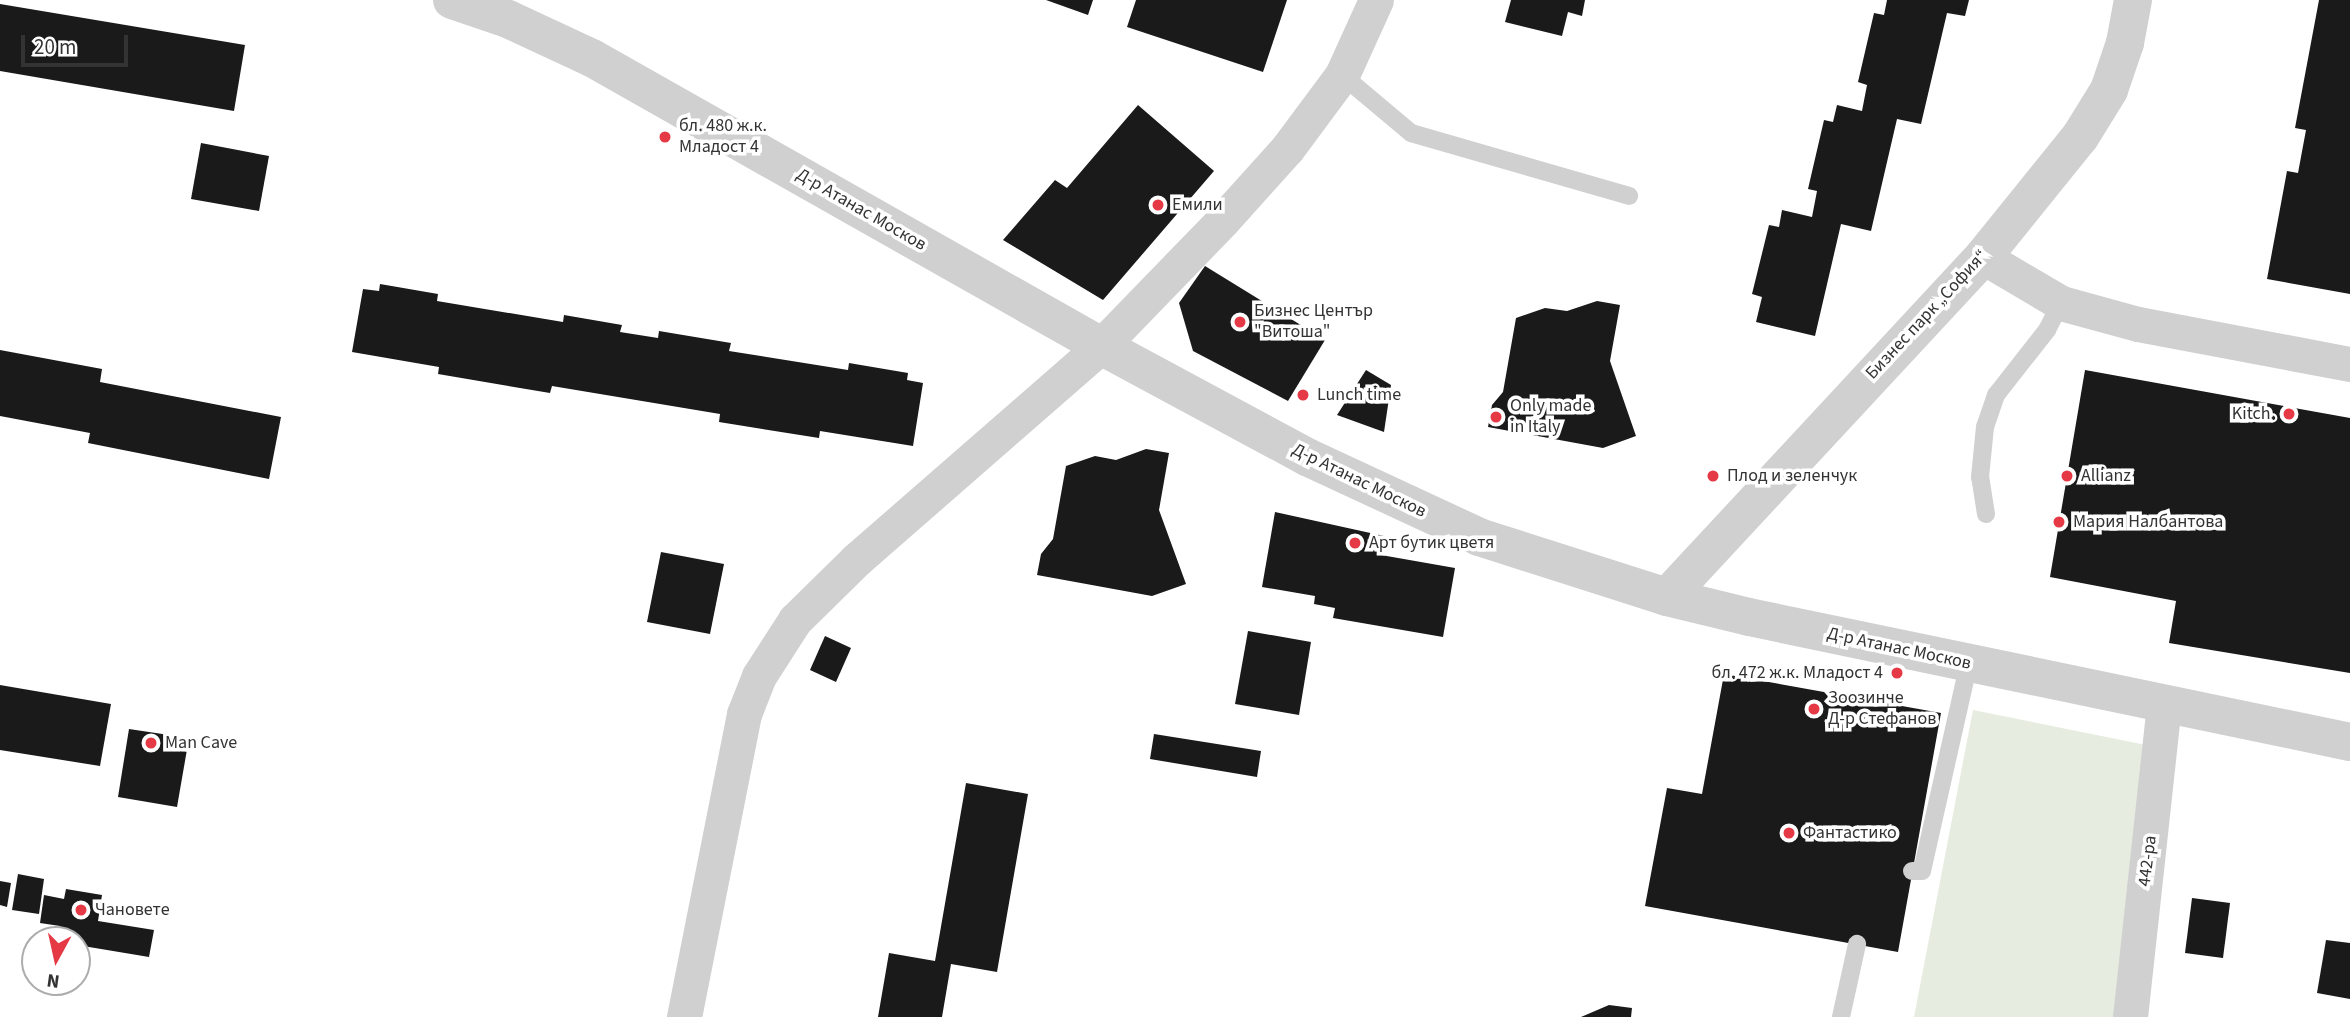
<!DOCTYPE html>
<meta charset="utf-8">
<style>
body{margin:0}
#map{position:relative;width:2350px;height:1017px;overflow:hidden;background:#fff;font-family:"Source Sans 3",sans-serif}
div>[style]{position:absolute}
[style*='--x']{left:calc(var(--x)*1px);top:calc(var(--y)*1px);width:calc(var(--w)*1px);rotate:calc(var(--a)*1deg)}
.green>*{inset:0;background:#e6ecdf}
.building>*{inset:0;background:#1a1a1a}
.service>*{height:18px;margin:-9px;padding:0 9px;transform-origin:9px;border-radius:9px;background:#d0d0d0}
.minor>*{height:35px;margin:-17.5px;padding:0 17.5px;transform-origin:17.5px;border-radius:17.5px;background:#d0d0d0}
.tertiary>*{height:38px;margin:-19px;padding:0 19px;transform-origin:19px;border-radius:19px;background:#d0d0d0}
.dots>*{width:19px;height:19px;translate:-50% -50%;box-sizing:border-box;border:4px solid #fff;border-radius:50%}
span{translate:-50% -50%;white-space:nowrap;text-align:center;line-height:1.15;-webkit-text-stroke:7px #fff;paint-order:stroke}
.poi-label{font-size:18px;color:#333}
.left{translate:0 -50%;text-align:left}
.right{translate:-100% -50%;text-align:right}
.street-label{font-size:18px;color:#333}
.north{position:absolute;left:21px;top:926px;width:70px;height:70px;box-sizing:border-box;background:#fff;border:2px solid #adadad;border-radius:50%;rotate:188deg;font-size:19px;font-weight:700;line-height:28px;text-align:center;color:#333}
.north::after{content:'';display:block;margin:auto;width:24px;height:32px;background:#e63946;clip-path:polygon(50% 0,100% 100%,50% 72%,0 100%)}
.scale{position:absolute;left:21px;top:35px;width:107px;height:32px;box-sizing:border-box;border:4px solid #333;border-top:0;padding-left:9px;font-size:21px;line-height:24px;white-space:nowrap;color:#333;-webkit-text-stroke:5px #fff;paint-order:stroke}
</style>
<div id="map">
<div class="green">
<i style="clip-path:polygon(1973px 710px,2156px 747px,2127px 1017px,1914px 1017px)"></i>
</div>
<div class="building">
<i style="clip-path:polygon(1046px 0,1093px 0,1088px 15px)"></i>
<i style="clip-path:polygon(1136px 0,1287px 0,1263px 72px,1127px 27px)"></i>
<i style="clip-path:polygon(1511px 0,1585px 0,1582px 16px,1568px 12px,1562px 36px,1505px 22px)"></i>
<i style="clip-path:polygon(1887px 0,1969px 0,1965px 16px,1947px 13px,1921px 124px,1897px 119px,1871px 231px,1841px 224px,1815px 336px,1756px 322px,1762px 297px,1752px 294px,1769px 225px,1779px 227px,1782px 210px,1812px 217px,1817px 191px,1808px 189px,1824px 120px,1833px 122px,1837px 105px,1862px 111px,1867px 85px,1858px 82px,1874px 13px,1884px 15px)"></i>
<i style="clip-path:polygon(2319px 0,2350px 0,2350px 294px,2267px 279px,2287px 171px,2298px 173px,2306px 130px,2295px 128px)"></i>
<i style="clip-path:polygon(0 4px,245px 45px,234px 111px,0 71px)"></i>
<i style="clip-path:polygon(1138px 105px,1214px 171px,1103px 300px,1003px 240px,1055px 180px,1067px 188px)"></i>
<i style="clip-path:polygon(201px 143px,269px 156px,259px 211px,191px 199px)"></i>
<i style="clip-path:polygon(1205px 266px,1325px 340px,1288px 401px,1193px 351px,1179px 303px)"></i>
<i style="clip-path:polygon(380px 284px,438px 294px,437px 301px,563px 322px,564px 315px,622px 325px,620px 332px,658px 338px,659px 331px,731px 343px,729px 351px,848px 370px,849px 363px,908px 373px,907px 380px,923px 383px,913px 446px,820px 431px,819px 438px,719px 422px,720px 414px,552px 386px,550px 393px,438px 374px,439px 367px,352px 352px,363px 289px,379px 291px)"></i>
<i style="clip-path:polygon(1597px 301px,1620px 305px,1610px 361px,1636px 436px,1603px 448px,1488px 427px,1492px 405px,1503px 392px,1516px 318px,1545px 308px,1567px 311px)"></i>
<i style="clip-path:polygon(0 350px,102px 369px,100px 382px,281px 417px,269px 479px,88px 443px,90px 433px,0 416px)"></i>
<i style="clip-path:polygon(1366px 370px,1391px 385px,1384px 432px,1337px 415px)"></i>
<i style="clip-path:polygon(2085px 370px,2350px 418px,2350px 673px,2169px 643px,2176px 601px,2050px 577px)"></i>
<i style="clip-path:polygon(1146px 449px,1169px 453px,1159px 510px,1186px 584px,1152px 596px,1037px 575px,1041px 554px,1053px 539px,1066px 466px,1095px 456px,1116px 460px)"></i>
<i style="clip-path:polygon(1275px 512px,1384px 536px,1381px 555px,1455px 568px,1443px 637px,1333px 618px,1335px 608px,1314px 604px,1315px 596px,1262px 587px)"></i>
<i style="clip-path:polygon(661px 552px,724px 564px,710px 634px,647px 622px)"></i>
<i style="clip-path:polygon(1248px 631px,1311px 642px,1299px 715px,1235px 704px)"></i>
<i style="clip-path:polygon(825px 636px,851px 648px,836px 682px,810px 670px)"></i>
<i style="clip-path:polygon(1724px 674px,1941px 713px,1898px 952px,1645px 906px,1667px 788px,1702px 794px)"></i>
<i style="clip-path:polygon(0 685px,111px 704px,100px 766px,0 750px)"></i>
<i style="clip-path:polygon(129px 729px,189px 738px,177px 807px,118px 797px)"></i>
<i style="clip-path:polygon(1154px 734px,1261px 751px,1257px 777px,1150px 759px)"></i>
<i style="clip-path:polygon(966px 783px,1028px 794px,997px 972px,951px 964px,942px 1017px,878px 1017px,889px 953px,935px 961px)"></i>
<i style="clip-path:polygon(18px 874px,44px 879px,39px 914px,12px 910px)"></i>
<i style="clip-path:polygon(0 881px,11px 883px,7px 907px,0 905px)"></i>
<i style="clip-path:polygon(66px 889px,102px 895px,98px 921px,154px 930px,149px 957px,77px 945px,77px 940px,57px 940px,60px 926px,40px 923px,44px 895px,64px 899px)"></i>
<i style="clip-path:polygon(2192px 898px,2230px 903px,2223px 958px,2185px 953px)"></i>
<i style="clip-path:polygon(2326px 940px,2350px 943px,2350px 999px,2317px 993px)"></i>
<i style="clip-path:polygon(1609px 1005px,1632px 1008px,1631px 1017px,1581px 1017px)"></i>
</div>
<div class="service">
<i style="--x:1342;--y:75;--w:90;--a:40"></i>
<i style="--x:1411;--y:133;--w:227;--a:16.1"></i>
<i style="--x:1986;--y:514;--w:37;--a:-99"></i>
<i style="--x:1980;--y:477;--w:50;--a:-84.3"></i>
<i style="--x:1985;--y:427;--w:34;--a:-71"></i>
<i style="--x:1996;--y:395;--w:83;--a:-51.9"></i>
<i style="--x:2047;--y:330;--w:30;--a:-63"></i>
<i style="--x:1912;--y:871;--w:10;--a:0"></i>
<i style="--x:1922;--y:871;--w:213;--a:-77.3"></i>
<i style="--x:1841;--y:1017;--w:75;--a:-77.6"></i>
</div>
<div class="minor">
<i style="--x:1983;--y:257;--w:91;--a:30.5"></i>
<i style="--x:2061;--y:303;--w:80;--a:15.3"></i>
<i style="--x:2138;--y:324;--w:216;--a:10.7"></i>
<i style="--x:684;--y:1017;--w:309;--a:-78.8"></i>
<i style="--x:744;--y:714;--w:41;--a:-68.5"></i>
<i style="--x:759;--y:676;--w:67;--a:-57.3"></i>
<i style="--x:795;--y:620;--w:86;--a:-44.5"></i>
<i style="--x:856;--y:560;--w:325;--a:-41.1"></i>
<i style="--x:1101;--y:346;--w:175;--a:-45.9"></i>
<i style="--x:1223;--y:220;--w:96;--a:-48"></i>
<i style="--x:1287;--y:149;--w:92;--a:-53.4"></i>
<i style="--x:1342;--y:75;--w:82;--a:-65.6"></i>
<i style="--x:2130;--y:1017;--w:315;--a:-83.8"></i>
</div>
<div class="tertiary">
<i style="--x:452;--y:0;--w:59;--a:18.7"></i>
<i style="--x:508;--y:19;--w:93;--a:24.9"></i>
<i style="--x:592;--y:58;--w:585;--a:29.5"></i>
<i style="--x:1101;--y:346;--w:234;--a:28.3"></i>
<i style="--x:1307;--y:457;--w:190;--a:24.9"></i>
<i style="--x:1479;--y:537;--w:197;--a:17.7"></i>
<i style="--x:1667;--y:597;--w:84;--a:13.7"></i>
<i style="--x:1749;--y:617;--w:614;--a:11.75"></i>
<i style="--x:1667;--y:597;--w:464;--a:-47.1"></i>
<i style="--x:1983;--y:257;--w:154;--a:-51.1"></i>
<i style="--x:2080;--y:137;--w:55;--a:-58.3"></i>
<i style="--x:2109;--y:90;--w:50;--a:-71.2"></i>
<i style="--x:2125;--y:43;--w:44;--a:-79.5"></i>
</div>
<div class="dots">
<i style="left:665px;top:137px;background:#e63946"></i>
<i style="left:1158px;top:205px;background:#e63946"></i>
<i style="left:1240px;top:322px;background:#e63946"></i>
<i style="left:1303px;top:395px;background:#e63946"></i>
<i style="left:2289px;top:414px;background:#e63946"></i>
<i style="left:1496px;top:417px;background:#e63946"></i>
<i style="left:1713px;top:476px;background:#e63946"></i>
<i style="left:2067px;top:476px;background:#e63946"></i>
<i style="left:2059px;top:522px;background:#e63946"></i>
<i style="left:1355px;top:543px;background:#e63946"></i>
<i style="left:1897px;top:673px;background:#e63946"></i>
<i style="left:1814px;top:709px;background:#e63946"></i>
<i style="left:151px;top:743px;background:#e63946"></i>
<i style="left:1789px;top:833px;background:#e63946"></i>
<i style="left:81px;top:910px;background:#e63946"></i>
</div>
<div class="poi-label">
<span class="left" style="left:679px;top:137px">бл. 480 ж.к.<br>Младост 4</span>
<span class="left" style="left:1172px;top:205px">Емили</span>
<span class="left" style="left:1254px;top:322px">Бизнес Център<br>"Витоша"</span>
<span class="left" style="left:1317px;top:395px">Lunch time</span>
<span class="left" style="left:1510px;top:417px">Only made<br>in Italy</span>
<span class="right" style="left:2275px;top:414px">Kitch.</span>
<span class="left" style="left:1727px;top:476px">Плод и зеленчук</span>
<span class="left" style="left:2081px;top:476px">Allianz</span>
<span class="left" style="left:2073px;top:522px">Мария Налбантова</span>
<span class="left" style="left:1369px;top:543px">Арт бутик цветя</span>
<span class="right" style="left:1883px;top:673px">бл. 472 ж.к. Младост 4</span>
<span class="left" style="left:1828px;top:709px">Зоозинче<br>Д-р Стефанов</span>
<span class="left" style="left:165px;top:743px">Man Cave</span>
<span class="left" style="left:1803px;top:833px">Фантастико</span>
<span class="left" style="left:95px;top:910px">Чановете</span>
</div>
<div class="street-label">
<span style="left:861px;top:210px;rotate:30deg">Д-р Атанас Москов</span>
<span style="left:1927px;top:315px;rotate:-47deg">Бизнес парк „София“</span>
<span style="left:1359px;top:481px;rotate:26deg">Д-р Атанас Москов</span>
<span style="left:1899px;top:649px;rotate:12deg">Д-р Атанас Москов</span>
<span style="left:2148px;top:861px;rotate:-83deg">442-ра</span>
</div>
<div class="north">N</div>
<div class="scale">20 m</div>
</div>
